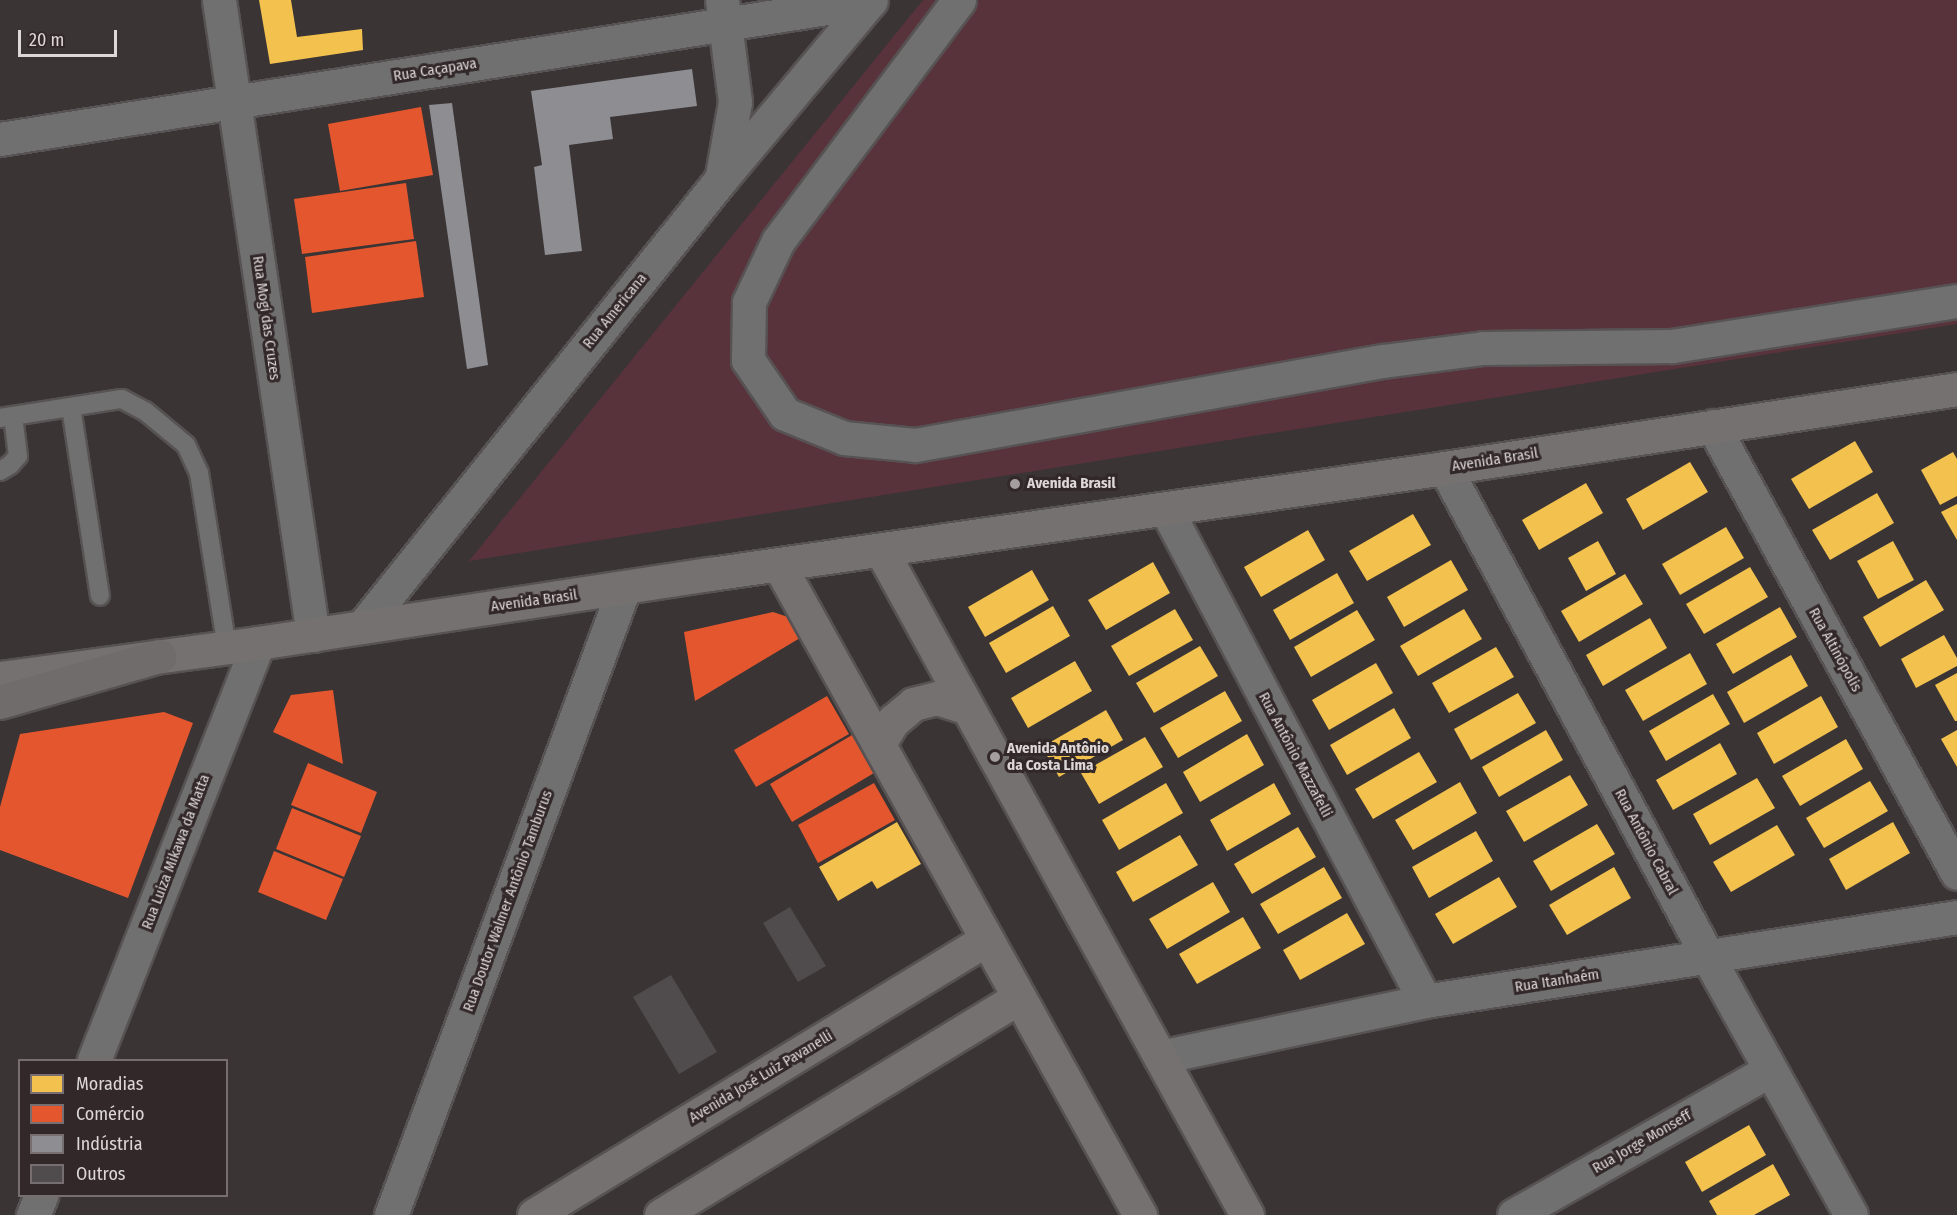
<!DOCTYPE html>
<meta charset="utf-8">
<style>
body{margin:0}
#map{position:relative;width:1957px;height:1215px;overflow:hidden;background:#3a3435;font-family:"Fira Sans Condensed",sans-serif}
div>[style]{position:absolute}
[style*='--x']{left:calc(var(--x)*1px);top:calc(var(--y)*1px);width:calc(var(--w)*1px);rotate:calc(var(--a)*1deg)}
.green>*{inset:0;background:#59333c}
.homes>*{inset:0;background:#f2c14e}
.shops>*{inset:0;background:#e4572e}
.industry>*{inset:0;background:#8d8d92}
.building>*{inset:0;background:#504b4c}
.roads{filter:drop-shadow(2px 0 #575253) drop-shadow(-2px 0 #575253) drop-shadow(0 2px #575253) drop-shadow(0 -2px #575253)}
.lane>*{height:18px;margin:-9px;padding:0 9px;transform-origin:9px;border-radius:9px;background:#717070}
.street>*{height:33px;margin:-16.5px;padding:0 16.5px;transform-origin:16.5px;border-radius:16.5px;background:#717070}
.secondary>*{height:33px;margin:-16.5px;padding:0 16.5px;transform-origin:16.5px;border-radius:16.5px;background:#767171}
.highway>*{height:33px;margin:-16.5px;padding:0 16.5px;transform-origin:16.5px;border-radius:16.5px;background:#716c6c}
.dots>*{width:16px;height:16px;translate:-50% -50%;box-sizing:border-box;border:3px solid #32282a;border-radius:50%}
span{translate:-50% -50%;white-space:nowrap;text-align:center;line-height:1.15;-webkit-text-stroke:6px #32282a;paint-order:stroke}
.street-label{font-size:15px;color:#ddd7d8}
.poi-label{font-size:15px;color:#ddd7d8;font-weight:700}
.left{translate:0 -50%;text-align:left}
.legend{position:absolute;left:18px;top:1059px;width:210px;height:138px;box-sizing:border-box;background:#32282a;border:2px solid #766e70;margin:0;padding:8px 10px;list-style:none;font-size:18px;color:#ddd7d8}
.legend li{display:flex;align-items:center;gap:12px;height:30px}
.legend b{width:30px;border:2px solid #766e70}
.scale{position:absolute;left:18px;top:30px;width:99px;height:27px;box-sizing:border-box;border:3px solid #ddd7d8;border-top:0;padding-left:8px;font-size:18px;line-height:21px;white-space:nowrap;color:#ddd7d8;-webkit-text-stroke:4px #32282a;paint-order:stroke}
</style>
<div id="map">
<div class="green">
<i style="clip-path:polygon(923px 0,1957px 0,1957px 324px,469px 561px)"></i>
</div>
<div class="homes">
<i style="clip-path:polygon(259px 0,291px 0,297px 37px,362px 29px,363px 50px,270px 64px)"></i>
<i style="clip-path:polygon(1855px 441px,1873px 472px,1809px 509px,1791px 479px)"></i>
<i style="clip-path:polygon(1953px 452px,1957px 459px,1957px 496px,1940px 505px,1921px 470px)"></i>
<i style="clip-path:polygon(1690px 462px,1708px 492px,1643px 530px,1626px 499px)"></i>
<i style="clip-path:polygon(1586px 483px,1603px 513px,1539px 550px,1522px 520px)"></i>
<i style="clip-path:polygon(1877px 493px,1894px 523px,1830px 560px,1812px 530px)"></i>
<i style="clip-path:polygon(1957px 504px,1957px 540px,1941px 512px)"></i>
<i style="clip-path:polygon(1413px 514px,1431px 545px,1367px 581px,1349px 551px)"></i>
<i style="clip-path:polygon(1726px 527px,1744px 558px,1680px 595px,1662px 564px)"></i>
<i style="clip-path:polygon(1308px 530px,1325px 560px,1261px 597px,1244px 567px)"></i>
<i style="clip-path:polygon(1598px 541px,1616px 574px,1586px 591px,1568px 558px)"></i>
<i style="clip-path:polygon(1893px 541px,1914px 580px,1878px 599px,1857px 561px)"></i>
<i style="clip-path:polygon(1451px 560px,1468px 590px,1404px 627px,1387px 597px)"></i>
<i style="clip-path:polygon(1153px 562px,1170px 593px,1106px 630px,1088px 600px)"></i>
<i style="clip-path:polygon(1750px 567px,1768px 597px,1704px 634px,1686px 604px)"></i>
<i style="clip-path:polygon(1032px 570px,1049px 600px,985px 637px,968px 607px)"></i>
<i style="clip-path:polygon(1337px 573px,1354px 603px,1290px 640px,1273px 610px)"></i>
<i style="clip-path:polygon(1625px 574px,1643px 604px,1579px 642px,1561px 611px)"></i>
<i style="clip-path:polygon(1926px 580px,1944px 610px,1880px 647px,1863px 617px)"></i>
<i style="clip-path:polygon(1053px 606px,1070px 636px,1006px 673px,989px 643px)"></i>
<i style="clip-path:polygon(1780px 607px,1797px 637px,1733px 674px,1716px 644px)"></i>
<i style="clip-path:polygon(1175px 609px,1193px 640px,1129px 676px,1111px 646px)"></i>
<i style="clip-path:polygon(1464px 609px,1482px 639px,1418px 676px,1400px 646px)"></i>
<i style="clip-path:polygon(1357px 610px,1375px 640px,1311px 677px,1294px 647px)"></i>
<i style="clip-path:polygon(1650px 618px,1667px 648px,1603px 686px,1586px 655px)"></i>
<i style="clip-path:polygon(1944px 635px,1957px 658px,1957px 666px,1916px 688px,1901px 659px)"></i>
<i style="clip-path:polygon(1200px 646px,1218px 676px,1154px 713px,1136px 683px)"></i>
<i style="clip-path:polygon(1496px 647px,1514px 677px,1449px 713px,1432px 683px)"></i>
<i style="clip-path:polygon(1690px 653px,1707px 684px,1643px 721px,1625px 690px)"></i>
<i style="clip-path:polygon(1791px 655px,1808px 686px,1744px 723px,1727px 692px)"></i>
<i style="clip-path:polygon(1075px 661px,1092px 691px,1028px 728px,1011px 698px)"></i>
<i style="clip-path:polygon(1376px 663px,1393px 693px,1329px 730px,1312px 700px)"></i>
<i style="clip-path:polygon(1957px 673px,1957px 721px,1955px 721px,1935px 685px)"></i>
<i style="clip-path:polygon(1225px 691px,1242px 721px,1178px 758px,1160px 728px)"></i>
<i style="clip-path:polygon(1518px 693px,1536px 723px,1471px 760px,1454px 729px)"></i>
<i style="clip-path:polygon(1713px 694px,1730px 724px,1666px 761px,1649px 731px)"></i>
<i style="clip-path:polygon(1821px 696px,1838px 727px,1774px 764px,1757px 733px)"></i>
<i style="clip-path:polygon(1394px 708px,1411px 738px,1347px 775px,1330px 745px)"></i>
<i style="clip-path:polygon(1106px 710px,1123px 740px,1059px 777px,1042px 747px)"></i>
<i style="clip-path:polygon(1546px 730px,1563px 760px,1499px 797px,1482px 767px)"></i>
<i style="clip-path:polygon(1957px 730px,1957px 767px,1941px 739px)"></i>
<i style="clip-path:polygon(1247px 734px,1264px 765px,1200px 802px,1183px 772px)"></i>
<i style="clip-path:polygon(1145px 737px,1163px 767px,1099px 804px,1081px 773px)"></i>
<i style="clip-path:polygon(1846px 739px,1863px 769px,1800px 806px,1782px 776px)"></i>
<i style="clip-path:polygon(1720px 743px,1737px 774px,1673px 810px,1656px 780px)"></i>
<i style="clip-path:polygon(1419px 752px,1437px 782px,1373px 819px,1355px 789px)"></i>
<i style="clip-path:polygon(1570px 775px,1588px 805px,1524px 842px,1506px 811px)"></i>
<i style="clip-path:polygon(1757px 778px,1775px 808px,1710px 845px,1693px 814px)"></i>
<i style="clip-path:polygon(1870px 781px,1888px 811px,1824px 848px,1806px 818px)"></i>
<i style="clip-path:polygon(1460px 782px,1477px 813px,1413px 850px,1395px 820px)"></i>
<i style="clip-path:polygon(1166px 783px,1183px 813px,1119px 850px,1102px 820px)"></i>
<i style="clip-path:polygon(1274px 783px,1291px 814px,1227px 851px,1210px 820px)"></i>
<i style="clip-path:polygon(897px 822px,921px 864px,877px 889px,872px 881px,838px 901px,819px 867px)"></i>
<i style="clip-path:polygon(1893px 822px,1910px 853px,1846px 890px,1829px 859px)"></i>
<i style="clip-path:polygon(1597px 824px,1615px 854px,1551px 891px,1533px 861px)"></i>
<i style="clip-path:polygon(1777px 825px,1795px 855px,1731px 892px,1713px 862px)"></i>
<i style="clip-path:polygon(1298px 827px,1316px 857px,1252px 894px,1234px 864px)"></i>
<i style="clip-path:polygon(1476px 831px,1493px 861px,1429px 898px,1412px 867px)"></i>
<i style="clip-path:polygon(1180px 835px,1198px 865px,1133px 902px,1116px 872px)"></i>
<i style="clip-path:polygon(1324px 867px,1342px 898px,1278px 934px,1260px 904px)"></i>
<i style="clip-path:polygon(1614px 867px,1631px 898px,1567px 935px,1549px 905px)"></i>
<i style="clip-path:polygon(1499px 877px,1517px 907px,1453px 944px,1435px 914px)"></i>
<i style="clip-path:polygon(1213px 882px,1230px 912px,1167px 949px,1149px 919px)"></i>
<i style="clip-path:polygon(1347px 913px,1365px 944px,1300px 980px,1283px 950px)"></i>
<i style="clip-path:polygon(1243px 917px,1261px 948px,1197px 984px,1179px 954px)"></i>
<i style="clip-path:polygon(1749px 1125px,1766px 1155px,1702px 1192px,1685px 1162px)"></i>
<i style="clip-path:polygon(1773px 1164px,1790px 1195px,1754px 1215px,1717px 1215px,1709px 1201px)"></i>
</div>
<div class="shops">
<i style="clip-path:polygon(421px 107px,433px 175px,340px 191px,328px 124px)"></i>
<i style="clip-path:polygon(406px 183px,414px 239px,302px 254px,294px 199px)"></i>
<i style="clip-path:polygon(416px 241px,424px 297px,312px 313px,305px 257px)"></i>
<i style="clip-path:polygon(773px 612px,788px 617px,800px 638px,695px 701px,684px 632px)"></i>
<i style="clip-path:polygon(333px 690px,343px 764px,273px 732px,291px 695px)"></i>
<i style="clip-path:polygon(827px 696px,849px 734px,756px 787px,734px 750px)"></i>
<i style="clip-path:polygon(164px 712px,193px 723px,128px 898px,0 850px,0 807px,20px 734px)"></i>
<i style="clip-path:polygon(852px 735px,874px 773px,792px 822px,770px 784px)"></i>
<i style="clip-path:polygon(308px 763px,377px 792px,361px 833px,291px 805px)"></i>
<i style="clip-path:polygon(874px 783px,895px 820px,818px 863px,798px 825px)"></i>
<i style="clip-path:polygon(292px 808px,361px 836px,344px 877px,276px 849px)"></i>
<i style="clip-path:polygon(274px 851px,343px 879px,326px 920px,258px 892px)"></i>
</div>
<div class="industry">
<i style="clip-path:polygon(692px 69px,697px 106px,610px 117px,613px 139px,569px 145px,582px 251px,545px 255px,534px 167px,542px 165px,531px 91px)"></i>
<i style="clip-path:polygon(452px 103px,488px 365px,467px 369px,429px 105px)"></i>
</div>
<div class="building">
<i style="clip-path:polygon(790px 907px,826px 966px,798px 982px,763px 923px)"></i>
<i style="clip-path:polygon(671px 975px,717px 1052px,679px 1074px,633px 997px)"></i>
</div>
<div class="roads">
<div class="lane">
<i style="--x:71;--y:407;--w:191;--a:81.3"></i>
<i style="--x:0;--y:418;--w:123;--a:-8.9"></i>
<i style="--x:122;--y:399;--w:26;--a:28"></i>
<i style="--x:145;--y:411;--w:53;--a:39.7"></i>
<i style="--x:186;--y:445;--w:31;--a:65"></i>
<i style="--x:199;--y:473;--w:176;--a:80.9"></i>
<i style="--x:0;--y:471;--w:12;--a:-31"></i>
<i style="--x:10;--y:465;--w:12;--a:-48"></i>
<i style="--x:18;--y:456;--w:40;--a:-97.1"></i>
</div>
<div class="street">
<i style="--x:219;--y:0;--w:642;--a:81.58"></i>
<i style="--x:722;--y:0;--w:103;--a:82.7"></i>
<i style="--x:735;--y:102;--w:75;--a:100"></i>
<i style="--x:959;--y:0;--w:301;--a:126.9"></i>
<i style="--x:778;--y:241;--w:68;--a:115.4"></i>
<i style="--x:749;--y:302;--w:58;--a:91"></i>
<i style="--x:748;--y:360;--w:65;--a:55.6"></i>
<i style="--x:785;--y:414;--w:64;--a:22.1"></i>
<i style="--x:844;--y:438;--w:71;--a:5.6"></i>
<i style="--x:915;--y:445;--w:475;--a:-10.2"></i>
<i style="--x:1383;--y:361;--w:101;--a:-7.4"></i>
<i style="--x:1483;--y:348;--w:189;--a:-0.6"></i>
<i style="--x:1672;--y:346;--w:289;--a:-9"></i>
<i style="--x:0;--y:139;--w:881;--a:-9.01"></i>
<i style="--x:1713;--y:426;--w:509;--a:61.37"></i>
<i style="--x:1445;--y:468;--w:555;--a:61.73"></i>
<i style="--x:1708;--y:957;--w:295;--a:61"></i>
<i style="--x:1166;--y:509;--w:556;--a:62.24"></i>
<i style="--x:363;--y:626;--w:574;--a:-51.29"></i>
<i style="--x:722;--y:178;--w:232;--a:-50.1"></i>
<i style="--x:1160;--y:1057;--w:271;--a:-11.9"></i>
<i style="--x:1425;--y:1001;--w:539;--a:-8.97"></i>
<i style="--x:94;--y:1060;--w:448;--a:-68.5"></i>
<i style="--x:33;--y:1215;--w:21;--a:-67"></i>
<i style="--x:391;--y:1215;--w:669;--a:-69.61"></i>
<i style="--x:1514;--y:1215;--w:294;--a:-29.5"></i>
</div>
<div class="secondary">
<i style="--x:881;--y:550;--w:759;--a:61.17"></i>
<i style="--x:779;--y:565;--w:744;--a:60.95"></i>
<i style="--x:0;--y:678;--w:260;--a:-7.7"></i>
<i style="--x:258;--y:643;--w:457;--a:-8.7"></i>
<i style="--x:710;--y:574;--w:743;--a:-8.21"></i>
<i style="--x:1445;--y:468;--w:518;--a:-8.77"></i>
<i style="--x:879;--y:744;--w:27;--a:-59"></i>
<i style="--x:893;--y:721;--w:26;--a:-40"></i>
<i style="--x:913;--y:704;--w:25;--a:-14"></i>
<i style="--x:937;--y:698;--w:32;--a:18"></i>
<i style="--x:534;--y:1215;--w:530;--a:-31.35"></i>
<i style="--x:661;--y:1215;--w:419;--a:-31.3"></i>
</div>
<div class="highway">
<i style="--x:0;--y:702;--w:166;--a:-16.1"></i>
</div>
</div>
<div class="dots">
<i style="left:1015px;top:484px;background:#a49e9f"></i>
<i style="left:995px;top:757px;background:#a49e9f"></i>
</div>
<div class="street-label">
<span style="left:435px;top:70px;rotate:-9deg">Rua Caçapava</span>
<span style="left:615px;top:311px;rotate:-51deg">Rua Americana</span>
<span style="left:266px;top:318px;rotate:82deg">Rua Mogi das Cruzes</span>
<span style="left:1495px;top:460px;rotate:-9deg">Avenida Brasil</span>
<span style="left:534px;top:601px;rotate:-8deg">Avenida Brasil</span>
<span style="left:1835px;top:650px;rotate:61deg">Rua Altinópolis</span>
<span style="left:1295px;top:755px;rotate:62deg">Rua Antônio Mazzafelli</span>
<span style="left:1646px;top:842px;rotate:62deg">Rua Antônio Cabral</span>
<span style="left:176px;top:852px;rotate:-69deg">Rua Luiza Mikawa da Matta</span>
<span style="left:508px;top:901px;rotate:-70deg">Rua Doutor Walmer Antônio Tamburus</span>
<span style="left:1557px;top:981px;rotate:-9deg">Rua Itanhaém</span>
<span style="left:761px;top:1077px;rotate:-31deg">Avenida José Luiz Pavanelli</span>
<span style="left:1642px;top:1142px;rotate:-30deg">Rua Jorge Monseff</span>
</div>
<div class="poi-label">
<span class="left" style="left:1027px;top:484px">Avenida Brasil</span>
<span class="left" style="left:1007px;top:757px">Avenida Antônio<br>da Costa Lima</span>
</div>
<ul class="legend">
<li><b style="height:16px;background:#f2c14e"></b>Moradias</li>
<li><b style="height:16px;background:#e4572e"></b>Comércio</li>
<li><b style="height:16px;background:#8d8d92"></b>Indústria</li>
<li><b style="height:16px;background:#504b4c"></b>Outros</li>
</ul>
<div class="scale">20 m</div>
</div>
